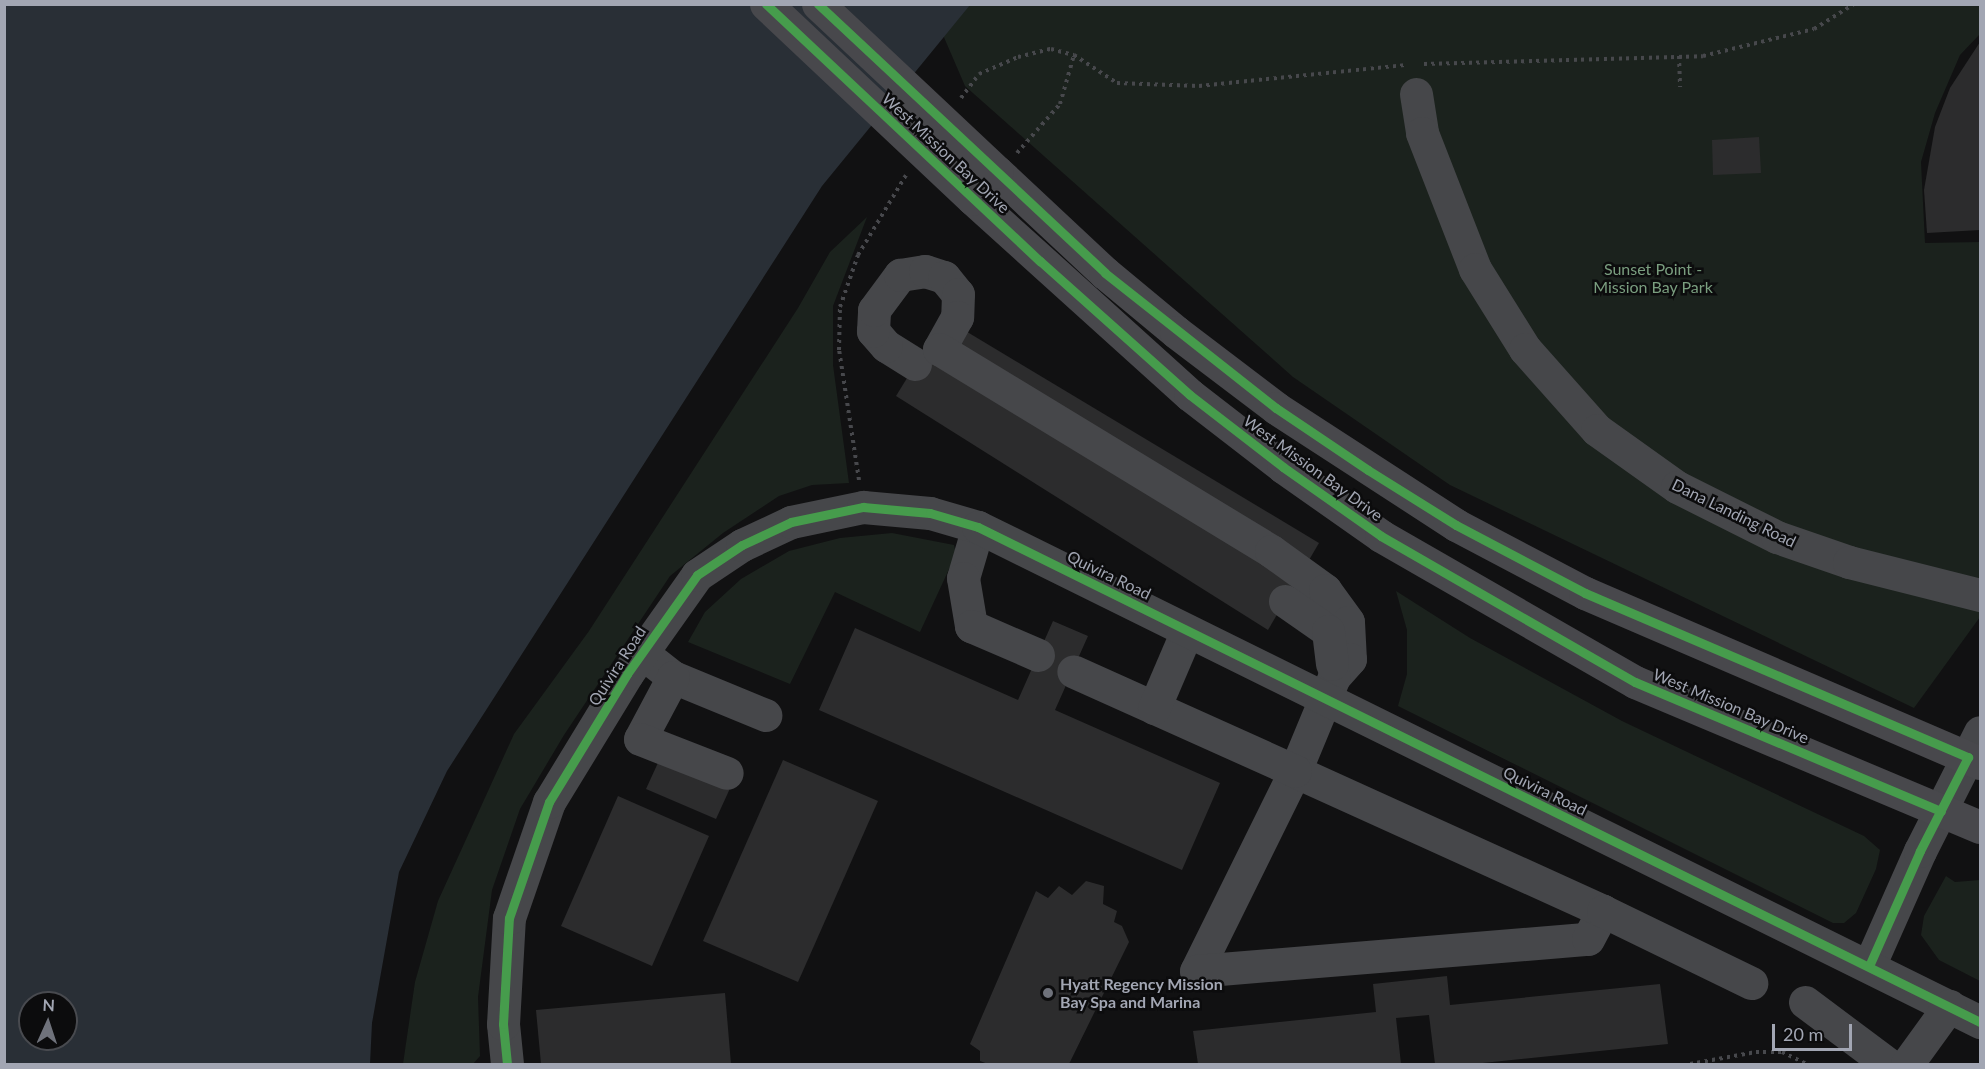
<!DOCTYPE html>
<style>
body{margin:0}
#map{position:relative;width:1985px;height:1069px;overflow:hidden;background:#111112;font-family:Lato,sans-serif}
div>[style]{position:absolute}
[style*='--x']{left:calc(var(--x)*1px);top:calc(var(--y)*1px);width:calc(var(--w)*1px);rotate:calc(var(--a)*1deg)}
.green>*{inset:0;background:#1b221d}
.water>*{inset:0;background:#292f36}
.building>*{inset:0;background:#2c2c2d}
.path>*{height:4px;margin-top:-2px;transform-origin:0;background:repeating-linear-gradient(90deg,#47484c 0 3px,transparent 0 7.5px)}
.minor>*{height:33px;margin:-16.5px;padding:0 16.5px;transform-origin:16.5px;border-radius:16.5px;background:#46474a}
.major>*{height:33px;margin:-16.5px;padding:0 16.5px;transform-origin:16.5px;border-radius:16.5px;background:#48484c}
.major-bridge>*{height:33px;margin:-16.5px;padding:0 16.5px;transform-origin:16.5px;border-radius:16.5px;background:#48484c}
.cycleway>*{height:9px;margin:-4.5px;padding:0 4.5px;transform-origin:4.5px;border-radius:4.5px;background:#469c4c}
.dots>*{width:16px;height:16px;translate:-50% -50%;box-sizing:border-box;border:3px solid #0c0c0d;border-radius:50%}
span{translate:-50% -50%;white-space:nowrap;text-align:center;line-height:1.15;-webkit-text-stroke:5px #0c0c0d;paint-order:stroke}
.street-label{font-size:16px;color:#a2a6b3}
.park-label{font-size:16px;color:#7a9e7f}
.poi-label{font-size:16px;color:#a2a6b3;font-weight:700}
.left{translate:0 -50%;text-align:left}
.frame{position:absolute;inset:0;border:6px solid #a2a6b3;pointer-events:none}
.north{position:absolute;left:18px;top:991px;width:60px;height:60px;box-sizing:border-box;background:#0c0c0d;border:2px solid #484a4f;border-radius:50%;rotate:3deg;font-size:16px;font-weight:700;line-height:24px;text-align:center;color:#a2a6b3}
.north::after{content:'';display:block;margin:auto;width:21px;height:27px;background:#6f727b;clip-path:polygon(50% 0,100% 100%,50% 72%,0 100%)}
.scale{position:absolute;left:1772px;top:1024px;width:80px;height:27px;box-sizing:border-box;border:3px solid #a2a6b3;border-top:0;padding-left:8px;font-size:18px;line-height:21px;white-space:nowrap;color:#a2a6b3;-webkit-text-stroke:4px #0c0c0d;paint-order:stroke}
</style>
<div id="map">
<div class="green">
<i style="clip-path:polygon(970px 4px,1980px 5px,1980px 34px,1960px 55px,1935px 113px,1921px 162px,1925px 243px,1980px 242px,1980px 617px,1914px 708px,1450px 485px,1293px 377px,965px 86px,943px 35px)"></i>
<i style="clip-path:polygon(867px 217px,833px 306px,833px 365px,849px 483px,812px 485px,779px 496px,723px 533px,670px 576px,564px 735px,520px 809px,492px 890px,478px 997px,480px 1056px,473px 1064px,403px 1064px,415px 982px,438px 901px,514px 734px,589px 631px,798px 308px,830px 252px)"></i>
<i style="clip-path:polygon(892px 533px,954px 545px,956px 554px,920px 632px,835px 592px,790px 684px,688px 642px,705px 612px,741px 579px,789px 551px,840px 538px)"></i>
<i style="clip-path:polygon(1396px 591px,1470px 638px,1622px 721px,1864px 836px,1880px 850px,1876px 869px,1856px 913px,1844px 923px,1833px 923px,1398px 706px,1407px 674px,1407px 630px)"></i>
<i style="clip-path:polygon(1946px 876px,1955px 882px,1980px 880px,1980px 981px,1939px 960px,1921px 935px,1924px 916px)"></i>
</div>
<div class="water">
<i style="clip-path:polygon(evenodd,5px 5px,970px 5px,822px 186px,447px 771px,399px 872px,372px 1023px,370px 1064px,5px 1064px,5px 5px,30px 1003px,66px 1003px,66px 1039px,30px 1039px,30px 1003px)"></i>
</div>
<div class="building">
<i style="clip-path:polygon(1980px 42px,1980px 230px,1927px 233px,1924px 190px,1935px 127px,1950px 88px)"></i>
<i style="clip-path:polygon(1759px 137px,1761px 173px,1713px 175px,1712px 140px)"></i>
<i style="clip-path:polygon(944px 318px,1319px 543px,1268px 630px,896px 396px)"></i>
<i style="clip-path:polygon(1053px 621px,1088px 636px,1055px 710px,1220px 783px,1182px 870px,819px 710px,855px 628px,1018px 700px)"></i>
<i style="clip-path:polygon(662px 754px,732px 784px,716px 819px,646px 789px)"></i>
<i style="clip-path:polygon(783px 760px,878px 801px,798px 982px,703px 941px)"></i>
<i style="clip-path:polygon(618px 796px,709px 836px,652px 966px,561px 926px)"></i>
<i style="clip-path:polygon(1086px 881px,1104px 886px,1103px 904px,1117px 911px,1114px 922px,1122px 926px,1129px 942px,1069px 1064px,988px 1064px,980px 1061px,980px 1051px,970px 1044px,1036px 891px,1048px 898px,1059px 886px,1072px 895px)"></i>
<i style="clip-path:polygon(1447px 976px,1450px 1005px,1660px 984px,1668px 1044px,1473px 1064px,1435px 1064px,1429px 1015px,1396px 1018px,1401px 1064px,1198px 1064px,1193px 1031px,1376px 1012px,1373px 984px)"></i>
<i style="clip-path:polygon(725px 993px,731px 1064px,541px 1064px,536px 1010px)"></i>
</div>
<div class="path">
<i style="--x:1679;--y:56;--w:31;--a:88"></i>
<i style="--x:1424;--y:64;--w:279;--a:-1.6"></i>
<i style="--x:1703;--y:56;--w:114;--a:-13.7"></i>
<i style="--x:1814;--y:29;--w:47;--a:-32"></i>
<i style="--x:961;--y:98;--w:30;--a:-53"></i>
<i style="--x:979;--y:74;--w:43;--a:-23.6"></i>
<i style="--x:1018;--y:57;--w:34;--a:-14"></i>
<i style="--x:1051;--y:49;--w:24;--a:15"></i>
<i style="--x:1074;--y:55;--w:51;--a:33.1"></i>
<i style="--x:1117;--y:83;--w:82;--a:2.1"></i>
<i style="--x:1199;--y:86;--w:209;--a:-5.8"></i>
<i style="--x:1017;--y:153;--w:65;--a:-48.7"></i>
<i style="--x:1060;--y:104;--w:51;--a:-74.1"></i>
<i style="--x:859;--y:480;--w:132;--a:-98.7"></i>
<i style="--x:839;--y:350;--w:43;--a:-88.7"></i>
<i style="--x:840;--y:307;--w:55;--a:-70.9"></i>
<i style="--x:858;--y:255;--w:93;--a:-59"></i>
<i style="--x:1690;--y:1064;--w:67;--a:-10.3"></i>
<i style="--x:1756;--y:1052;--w:26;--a:0"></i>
<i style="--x:1782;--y:1052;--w:28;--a:26"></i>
</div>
<div class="minor">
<i style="--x:1416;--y:94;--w:39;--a:81"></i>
<i style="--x:1422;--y:133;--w:146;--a:68.7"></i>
<i style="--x:1475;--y:269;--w:94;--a:58"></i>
<i style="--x:1525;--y:349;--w:108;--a:48.4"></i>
<i style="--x:1597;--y:430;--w:98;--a:35.5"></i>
<i style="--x:1677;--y:487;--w:112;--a:26.6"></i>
<i style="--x:1777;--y:537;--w:76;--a:19.1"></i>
<i style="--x:1849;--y:562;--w:135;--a:14.1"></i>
<i style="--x:915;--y:364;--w:34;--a:-148"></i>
<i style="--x:886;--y:346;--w:20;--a:-131"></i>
<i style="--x:873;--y:331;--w:21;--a:-87"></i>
<i style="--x:874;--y:310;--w:44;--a:-53.4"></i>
<i style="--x:900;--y:275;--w:25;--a:-9"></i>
<i style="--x:925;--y:271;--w:20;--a:18"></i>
<i style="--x:944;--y:277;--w:22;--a:51"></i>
<i style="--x:958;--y:294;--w:23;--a:92"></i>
<i style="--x:957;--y:317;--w:37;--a:119"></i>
<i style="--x:939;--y:349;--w:389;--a:31.3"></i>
<i style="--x:1271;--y:551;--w:67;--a:35.8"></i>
<i style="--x:1325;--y:590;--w:39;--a:54"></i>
<i style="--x:1348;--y:622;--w:37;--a:87"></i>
<i style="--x:1350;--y:659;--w:24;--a:132"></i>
<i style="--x:1334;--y:677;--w:102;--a:112.5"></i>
<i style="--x:1295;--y:771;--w:223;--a:116.3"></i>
<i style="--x:1196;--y:971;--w:393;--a:-4.7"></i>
<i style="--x:1588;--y:939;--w:32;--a:-62"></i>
<i style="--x:1603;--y:911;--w:338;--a:-155.6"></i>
<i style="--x:1295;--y:771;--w:243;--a:-155.8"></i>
<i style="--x:978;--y:527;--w:53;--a:106.4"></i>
<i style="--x:963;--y:578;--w:49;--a:80.5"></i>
<i style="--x:971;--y:626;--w:73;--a:23.4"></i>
<i style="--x:1285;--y:601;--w:52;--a:34.9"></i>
<i style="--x:1328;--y:631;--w:33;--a:83"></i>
<i style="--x:655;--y:663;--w:23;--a:38"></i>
<i style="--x:673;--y:677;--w:100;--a:22.4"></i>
<i style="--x:673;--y:677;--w:70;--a:118"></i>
<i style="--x:640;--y:739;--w:93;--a:21.3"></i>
<i style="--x:1154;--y:708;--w:84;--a:-66.8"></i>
<i style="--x:1603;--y:911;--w:165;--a:25.9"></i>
<i style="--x:1869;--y:966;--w:126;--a:-66.1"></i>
<i style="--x:1920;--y:851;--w:133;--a:-63.2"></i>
<i style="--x:1805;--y:1002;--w:104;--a:36.8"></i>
<i style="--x:507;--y:1064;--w:40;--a:-95.7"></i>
<i style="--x:503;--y:1024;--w:106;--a:-86.8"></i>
<i style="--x:509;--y:918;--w:123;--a:-71"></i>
<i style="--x:549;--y:802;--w:150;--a:-58.6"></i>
<i style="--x:627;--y:674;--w:121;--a:-54.7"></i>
<i style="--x:697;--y:575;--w:54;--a:-33.7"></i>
<i style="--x:742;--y:545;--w:54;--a:-25.1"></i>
<i style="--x:791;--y:522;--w:74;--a:-11.8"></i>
<i style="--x:863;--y:507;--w:67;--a:5.1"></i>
<i style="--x:930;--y:513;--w:50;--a:16.3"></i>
<i style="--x:978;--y:527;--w:1118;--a:26.29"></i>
<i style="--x:1907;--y:1064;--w:72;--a:-54.1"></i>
</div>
<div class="major">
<i style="--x:997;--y:172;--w:148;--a:43.1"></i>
<i style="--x:1105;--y:273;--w:92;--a:39.7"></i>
<i style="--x:1176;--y:332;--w:126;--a:37.2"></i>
<i style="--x:1276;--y:408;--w:215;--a:33"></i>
<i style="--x:1456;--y:525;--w:146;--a:27.8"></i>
<i style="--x:1585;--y:593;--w:430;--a:23.3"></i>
<i style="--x:973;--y:199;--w:292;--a:42.1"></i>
<i style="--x:1190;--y:395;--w:118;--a:37.7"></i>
<i style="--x:1283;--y:467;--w:120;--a:35.1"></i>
<i style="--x:1381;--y:536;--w:293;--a:29.9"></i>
<i style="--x:1635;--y:682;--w:374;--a:22.8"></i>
</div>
<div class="major-bridge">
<i style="--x:766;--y:4;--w:284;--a:43.3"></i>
<i style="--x:818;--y:4;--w:245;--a:43.2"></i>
</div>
<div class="cycleway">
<i style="--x:766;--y:4;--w:376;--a:43.2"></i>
<i style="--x:1040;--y:261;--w:201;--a:41.8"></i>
<i style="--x:1190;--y:395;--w:118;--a:37.7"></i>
<i style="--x:1283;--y:467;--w:120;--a:35.1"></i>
<i style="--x:1381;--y:536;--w:293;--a:29.9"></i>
<i style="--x:1635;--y:682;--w:332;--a:22.9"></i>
<i style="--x:818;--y:4;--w:393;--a:43.1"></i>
<i style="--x:1105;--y:273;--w:218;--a:38.3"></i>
<i style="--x:1276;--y:408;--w:111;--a:34"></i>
<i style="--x:1368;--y:470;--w:104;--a:32"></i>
<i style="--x:1456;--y:525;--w:146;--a:27.8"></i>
<i style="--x:1585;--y:593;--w:417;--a:23.2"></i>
<i style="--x:1968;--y:757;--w:106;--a:117.1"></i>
<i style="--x:1920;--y:851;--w:126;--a:113.9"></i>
<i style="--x:507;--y:1064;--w:40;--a:-95.7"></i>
<i style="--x:503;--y:1024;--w:106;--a:-86.8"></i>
<i style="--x:509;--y:918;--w:123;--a:-71"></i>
<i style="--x:549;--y:802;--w:150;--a:-58.6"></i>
<i style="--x:627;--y:674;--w:121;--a:-54.7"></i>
<i style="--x:697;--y:575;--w:54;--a:-33.7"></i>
<i style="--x:742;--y:545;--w:54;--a:-25.1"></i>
<i style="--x:791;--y:522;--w:74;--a:-11.8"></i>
<i style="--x:863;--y:507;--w:67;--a:5.1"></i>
<i style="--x:930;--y:513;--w:50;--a:16.3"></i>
<i style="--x:978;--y:527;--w:1118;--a:26.29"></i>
</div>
<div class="dots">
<i style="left:1048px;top:993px;background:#6f727b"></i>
</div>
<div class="street-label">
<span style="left:946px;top:153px;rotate:43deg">West Mission Bay Drive</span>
<span style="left:1313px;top:468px;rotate:36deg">West Mission Bay Drive</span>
<span style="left:1734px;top:513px;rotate:26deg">Dana Landing Road</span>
<span style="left:1109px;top:575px;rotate:26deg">Quivira Road</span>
<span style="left:617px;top:666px;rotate:-57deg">Quivira Road</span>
<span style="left:1731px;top:706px;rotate:23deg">West Mission Bay Drive</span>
<span style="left:1545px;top:791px;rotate:26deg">Quivira Road</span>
</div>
<div class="park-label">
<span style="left:1653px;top:278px">Sunset Point -<br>Mission Bay Park</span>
</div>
<div class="poi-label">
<span class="left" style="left:1060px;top:993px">Hyatt Regency Mission<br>Bay Spa and Marina</span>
</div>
<div class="frame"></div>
<div class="north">N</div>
<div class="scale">20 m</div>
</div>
